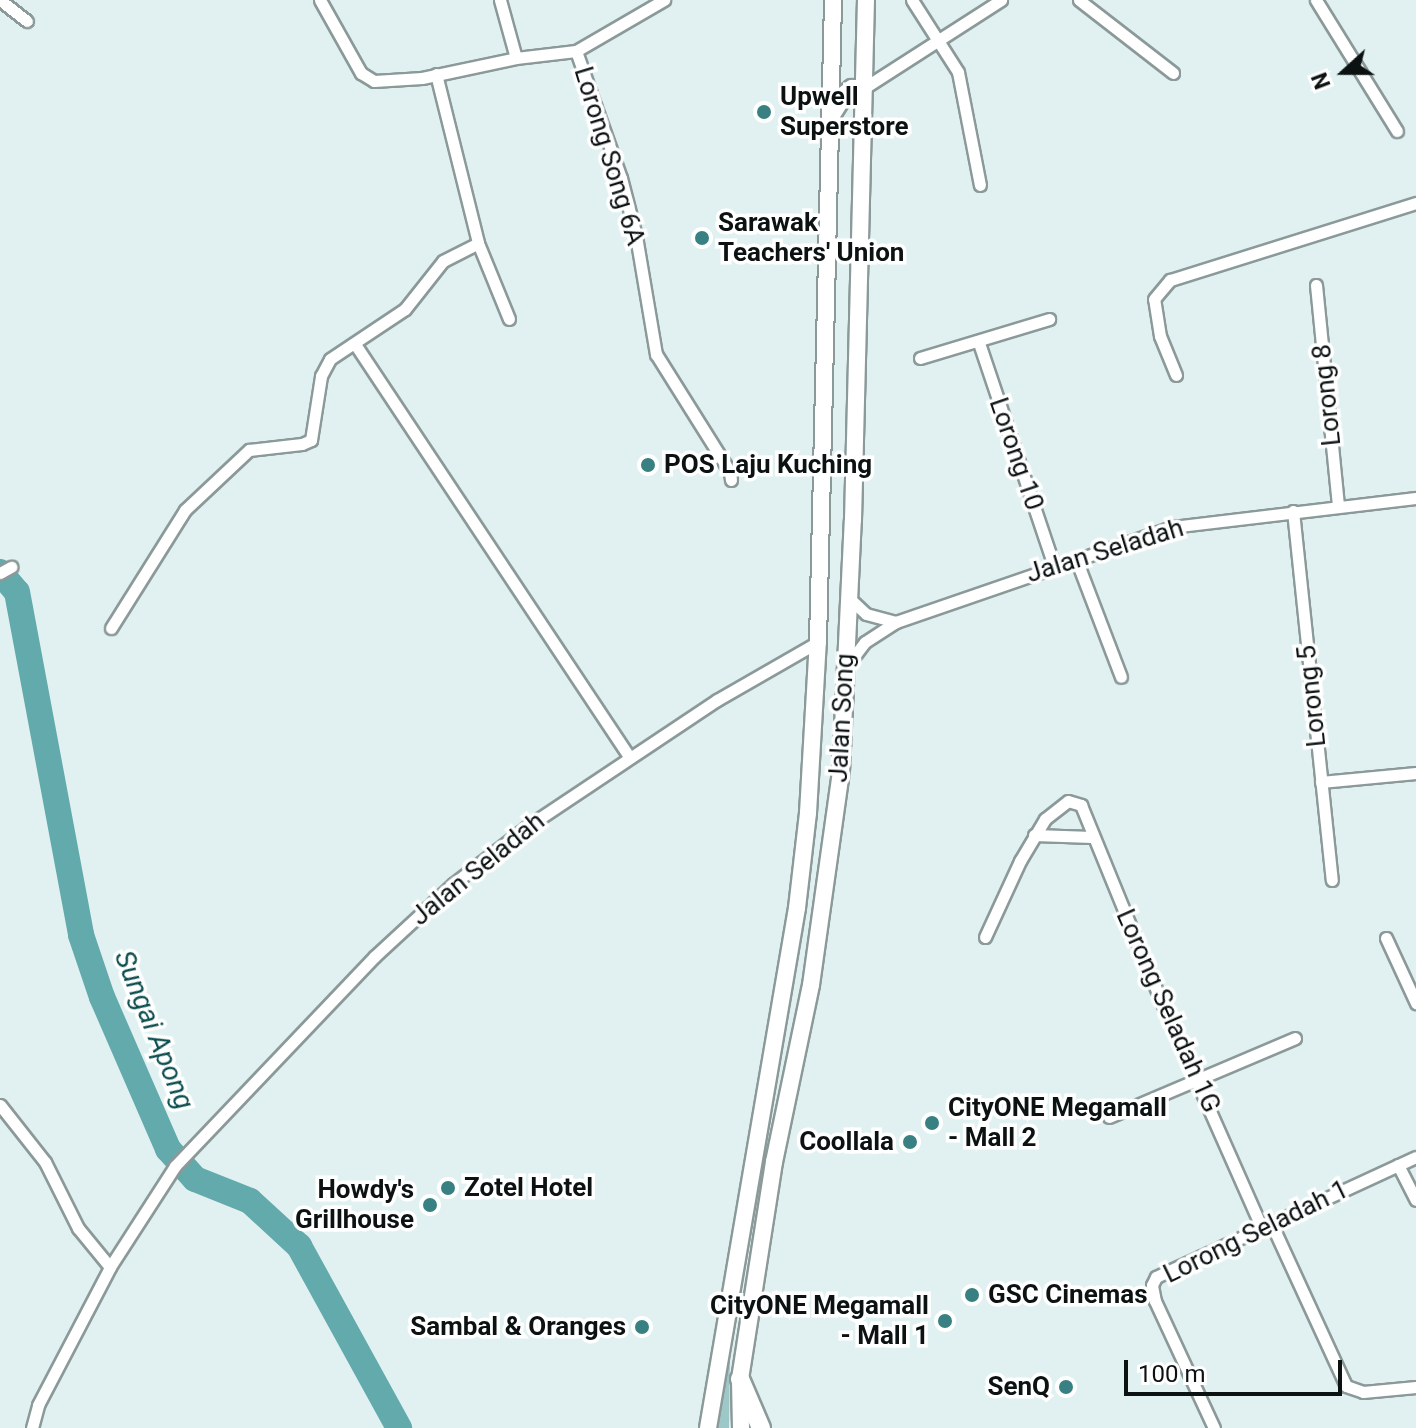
<!DOCTYPE html>
<style>
body{margin:0}
#map{position:relative;width:1416px;height:1428px;overflow:hidden;background:#e1f1f1;font-family:Roboto,sans-serif}
div>[style]{position:absolute}
[style*='--x']{left:calc(var(--x)*1px);top:calc(var(--y)*1px);width:calc(var(--w)*1px);rotate:calc(var(--a)*1deg)}
.green>*{inset:0;background:#9ec7c8}
.river>*{height:26px;margin:-13px;padding:0 13px;transform-origin:13px;border-radius:13px;background:#62aaab}
.roads{filter:drop-shadow(2px 0 #8b9999) drop-shadow(-2px 0 #8b9999) drop-shadow(0 2px #8b9999) drop-shadow(0 -2px #8b9999)}
.minor>*{height:11px;margin:-5.5px;padding:0 5.5px;transform-origin:5.5px;border-radius:5.5px;background:#fff}
.secondary>*{height:16px;margin:-8px;padding:0 8px;transform-origin:8px;border-radius:8px;background:#fff}
.trunk>*{height:18px;margin:-9px;padding:0 9px;transform-origin:9px;border-radius:9px;background:#fff}
.dots>*{width:22px;height:22px;translate:-50% -50%;box-sizing:border-box;border:4px solid #fff;border-radius:50%}
span{translate:-50% -50%;white-space:nowrap;text-align:center;line-height:1.15;-webkit-text-stroke:7px #fff;paint-order:stroke}
.poi-label{font-size:26px;color:#0c1212;font-weight:700}
.left{translate:0 -50%;text-align:left}
.right{translate:-100% -50%;text-align:right}
.street-label{font-size:26px;color:#0c1212}
.water-label{font-size:28px;color:#0b4d4e;font-style:italic}
.north{position:absolute;left:1304px;top:32px;width:80px;height:80px;-webkit-text-stroke:6px #fff;paint-order:stroke;rotate:249deg;font-size:22px;font-weight:700;line-height:32px;text-align:center;color:#0c1212}
.north::after{content:'';display:block;margin:auto;width:28px;height:36px;background:#0c1212;clip-path:polygon(50% 0,100% 100%,50% 72%,0 100%)}
.scale{position:absolute;left:1124px;top:1360px;width:218px;height:36px;box-sizing:border-box;border:4px solid #0c1212;border-top:0;padding-left:10px;font-size:24px;line-height:28px;white-space:nowrap;color:#0c1212;-webkit-text-stroke:6px #fff;paint-order:stroke}
</style>
<div id="map">
<div class="green">
<i style="clip-path:polygon(730px 1356px,729px 1428px,718px 1428px)"></i>
</div>
<div class="river">
<i style="--x:0;--y:572;--w:26;--a:50"></i>
<i style="--x:17;--y:592;--w:349;--a:79.4"></i>
<i style="--x:81;--y:935;--w:65;--a:71.3"></i>
<i style="--x:102;--y:997;--w:166;--a:66.5"></i>
<i style="--x:168;--y:1149;--w:40;--a:48"></i>
<i style="--x:195;--y:1179;--w:59;--a:21.8"></i>
<i style="--x:250;--y:1201;--w:67;--a:42.6"></i>
<i style="--x:299;--y:1246;--w:208;--a:61.2"></i>
</div>
<div class="roads">
<div class="minor">
<i style="--x:0;--y:0;--w:34;--a:38"></i>
<i style="--x:320;--y:0;--w:84;--a:60.7"></i>
<i style="--x:361;--y:73;--w:15;--a:32"></i>
<i style="--x:374;--y:81;--w:48;--a:-3.6"></i>
<i style="--x:422;--y:78;--w:96;--a:-12"></i>
<i style="--x:516;--y:58;--w:60;--a:-6.7"></i>
<i style="--x:576;--y:51;--w:102;--a:-30.1"></i>
<i style="--x:500;--y:0;--w:60;--a:74.6"></i>
<i style="--x:912;--y:0;--w:85;--a:57.4"></i>
<i style="--x:958;--y:72;--w:115;--a:79"></i>
<i style="--x:1079;--y:0;--w:119;--a:37.8"></i>
<i style="--x:1316;--y:0;--w:154;--a:58.3"></i>
<i style="--x:576;--y:51;--w:135;--a:70.5"></i>
<i style="--x:621;--y:178;--w:60;--a:75.5"></i>
<i style="--x:636;--y:236;--w:120;--a:80.4"></i>
<i style="--x:656;--y:354;--w:139;--a:57.9"></i>
<i style="--x:730;--y:472;--w:8;--a:83"></i>
<i style="--x:436;--y:74;--w:174;--a:76"></i>
<i style="--x:478;--y:243;--w:82;--a:67.8"></i>
<i style="--x:864;--y:88;--w:163;--a:-32.7"></i>
<i style="--x:1316;--y:285;--w:220;--a:84.3"></i>
<i style="--x:979;--y:343;--w:235;--a:71.4"></i>
<i style="--x:355;--y:344;--w:496;--a:56.4"></i>
<i style="--x:920;--y:358;--w:135;--a:-16.8"></i>
<i style="--x:1176;--y:375;--w:42;--a:-112.3"></i>
<i style="--x:1160;--y:336;--w:37;--a:-99"></i>
<i style="--x:1154;--y:299;--w:25;--a:-50"></i>
<i style="--x:1170;--y:280;--w:258;--a:-17.4"></i>
<i style="--x:1293;--y:511;--w:371;--a:84"></i>
<i style="--x:1076;--y:559;--w:126;--a:69.1"></i>
<i style="--x:0;--y:573;--w:13;--a:-29"></i>
<i style="--x:849;--y:598;--w:23;--a:43"></i>
<i style="--x:866;--y:614;--w:31;--a:15"></i>
<i style="--x:111;--y:628;--w:139;--a:-57.9"></i>
<i style="--x:185;--y:510;--w:88;--a:-43.2"></i>
<i style="--x:249;--y:450;--w:53;--a:-6.5"></i>
<i style="--x:302;--y:444;--w:10;--a:-24"></i>
<i style="--x:311;--y:440;--w:65;--a:-81.1"></i>
<i style="--x:321;--y:376;--w:19;--a:-62"></i>
<i style="--x:330;--y:359;--w:90;--a:-33.7"></i>
<i style="--x:405;--y:309;--w:61;--a:-51.6"></i>
<i style="--x:443;--y:261;--w:39;--a:-27"></i>
<i style="--x:846;--y:667;--w:31;--a:-53"></i>
<i style="--x:865;--y:642;--w:37;--a:-33"></i>
<i style="--x:896;--y:622;--w:292;--a:-19"></i>
<i style="--x:1172;--y:527;--w:246;--a:-6.8"></i>
<i style="--x:1321;--y:782;--w:95;--a:-5.4"></i>
<i style="--x:1034;--y:835;--w:58;--a:2"></i>
<i style="--x:985;--y:937;--w:84;--a:-65.3"></i>
<i style="--x:1020;--y:861;--w:49;--a:-59.2"></i>
<i style="--x:1045;--y:819;--w:29;--a:-38"></i>
<i style="--x:1068;--y:801;--w:14;--a:17"></i>
<i style="--x:1081;--y:805;--w:206;--a:67.8"></i>
<i style="--x:1159;--y:996;--w:254;--a:66.1"></i>
<i style="--x:1386;--y:938;--w:72;--a:65.2"></i>
<i style="--x:0;--y:1105;--w:73;--a:51.7"></i>
<i style="--x:45;--y:1162;--w:74;--a:63.4"></i>
<i style="--x:78;--y:1228;--w:50;--a:50.6"></i>
<i style="--x:1109;--y:1117;--w:202;--a:-23"></i>
<i style="--x:1398;--y:1165;--w:39;--a:63"></i>
<i style="--x:1272;--y:1225;--w:177;--a:65.3"></i>
<i style="--x:1346;--y:1386;--w:18;--a:19"></i>
<i style="--x:1363;--y:1392;--w:53;--a:-5.4"></i>
<i style="--x:32;--y:1428;--w:24;--a:-75"></i>
<i style="--x:38;--y:1405;--w:156;--a:-62.4"></i>
<i style="--x:110;--y:1267;--w:120;--a:-57.2"></i>
<i style="--x:175;--y:1166;--w:289;--a:-46.4"></i>
<i style="--x:374;--y:957;--w:108;--a:-42.7"></i>
<i style="--x:453;--y:884;--w:95;--a:-37.7"></i>
<i style="--x:528;--y:826;--w:227;--a:-33.7"></i>
<i style="--x:717;--y:700;--w:116;--a:-29.9"></i>
<i style="--x:1214;--y:1428;--w:140;--a:-114.9"></i>
<i style="--x:1155;--y:1301;--w:16;--a:-101"></i>
<i style="--x:1152;--y:1285;--w:9;--a:-63"></i>
<i style="--x:1156;--y:1277;--w:286;--a:-24.8"></i>
</div>
<div class="secondary">
<i style="--x:832;--y:115;--w:26;--a:-58"></i>
<i style="--x:846;--y:93;--w:8;--a:-40"></i>
<i style="--x:852;--y:88;--w:12;--a:0"></i>
<i style="--x:708;--y:1428;--w:528;--a:-80.29"></i>
<i style="--x:797;--y:908;--w:96;--a:-83.4"></i>
<i style="--x:808;--y:813;--w:171;--a:-86.7"></i>
<i style="--x:818;--y:642;--w:642;--a:-88.66"></i>
<i style="--x:741;--y:1428;--w:49;--a:-91.2"></i>
<i style="--x:740;--y:1379;--w:220;--a:-81.1"></i>
<i style="--x:774;--y:1162;--w:181;--a:-78.2"></i>
<i style="--x:811;--y:985;--w:216;--a:-82"></i>
<i style="--x:841;--y:771;--w:251;--a:-87.3"></i>
<i style="--x:853;--y:520;--w:520;--a:-88.57"></i>
</div>
<div class="trunk">
<i style="--x:740;--y:1379;--w:53;--a:66.8"></i>
</div>
</div>
<div class="dots">
<i style="left:764px;top:112px;background:#388082"></i>
<i style="left:702px;top:238px;background:#388082"></i>
<i style="left:648px;top:465px;background:#388082"></i>
<i style="left:932px;top:1123px;background:#388082"></i>
<i style="left:910px;top:1142px;background:#388082"></i>
<i style="left:448px;top:1188px;background:#388082"></i>
<i style="left:430px;top:1205px;background:#388082"></i>
<i style="left:972px;top:1295px;background:#388082"></i>
<i style="left:945px;top:1321px;background:#388082"></i>
<i style="left:642px;top:1327px;background:#388082"></i>
<i style="left:1066px;top:1387px;background:#388082"></i>
</div>
<div class="poi-label">
<span class="left" style="left:780px;top:112px">Upwell<br>Superstore</span>
<span class="left" style="left:718px;top:238px">Sarawak<br>Teachers' Union</span>
<span class="left" style="left:664px;top:465px">POS Laju Kuching</span>
<span class="left" style="left:948px;top:1123px">CityONE Megamall<br>- Mall 2</span>
<span class="right" style="left:894px;top:1142px">Coollala</span>
<span class="left" style="left:464px;top:1188px">Zotel Hotel</span>
<span class="right" style="left:414px;top:1205px">Howdy's<br>Grillhouse</span>
<span class="left" style="left:988px;top:1295px">GSC Cinemas</span>
<span class="right" style="left:929px;top:1321px">CityONE Megamall<br>- Mall 1</span>
<span class="right" style="left:626px;top:1327px">Sambal &amp; Oranges</span>
<span class="right" style="left:1050px;top:1387px">SenQ</span>
</div>
<div class="street-label">
<span style="left:609px;top:156px;rotate:73deg">Lorong Song 6A</span>
<span style="left:1327px;top:395px;rotate:-96deg">Lorong 8</span>
<span style="left:1016px;top:454px;rotate:71deg">Lorong 10</span>
<span style="left:1105px;top:551px;rotate:-17deg">Jalan Seladah</span>
<span style="left:1312px;top:696px;rotate:-96deg">Lorong 5</span>
<span style="left:842px;top:718px;rotate:-87deg">Jalan Song</span>
<span style="left:478px;top:869px;rotate:-39deg">Jalan Seladah</span>
<span style="left:1168px;top:1011px;rotate:66deg">Lorong Seladah 1G</span>
<span style="left:1256px;top:1232px;rotate:-26deg">Lorong Seladah 1</span>
</div>
<div class="water-label">
<span style="left:154px;top:1030px;rotate:68deg">Sungai Apong</span>
</div>
<div class="north">N</div>
<div class="scale">100 m</div>
</div>
